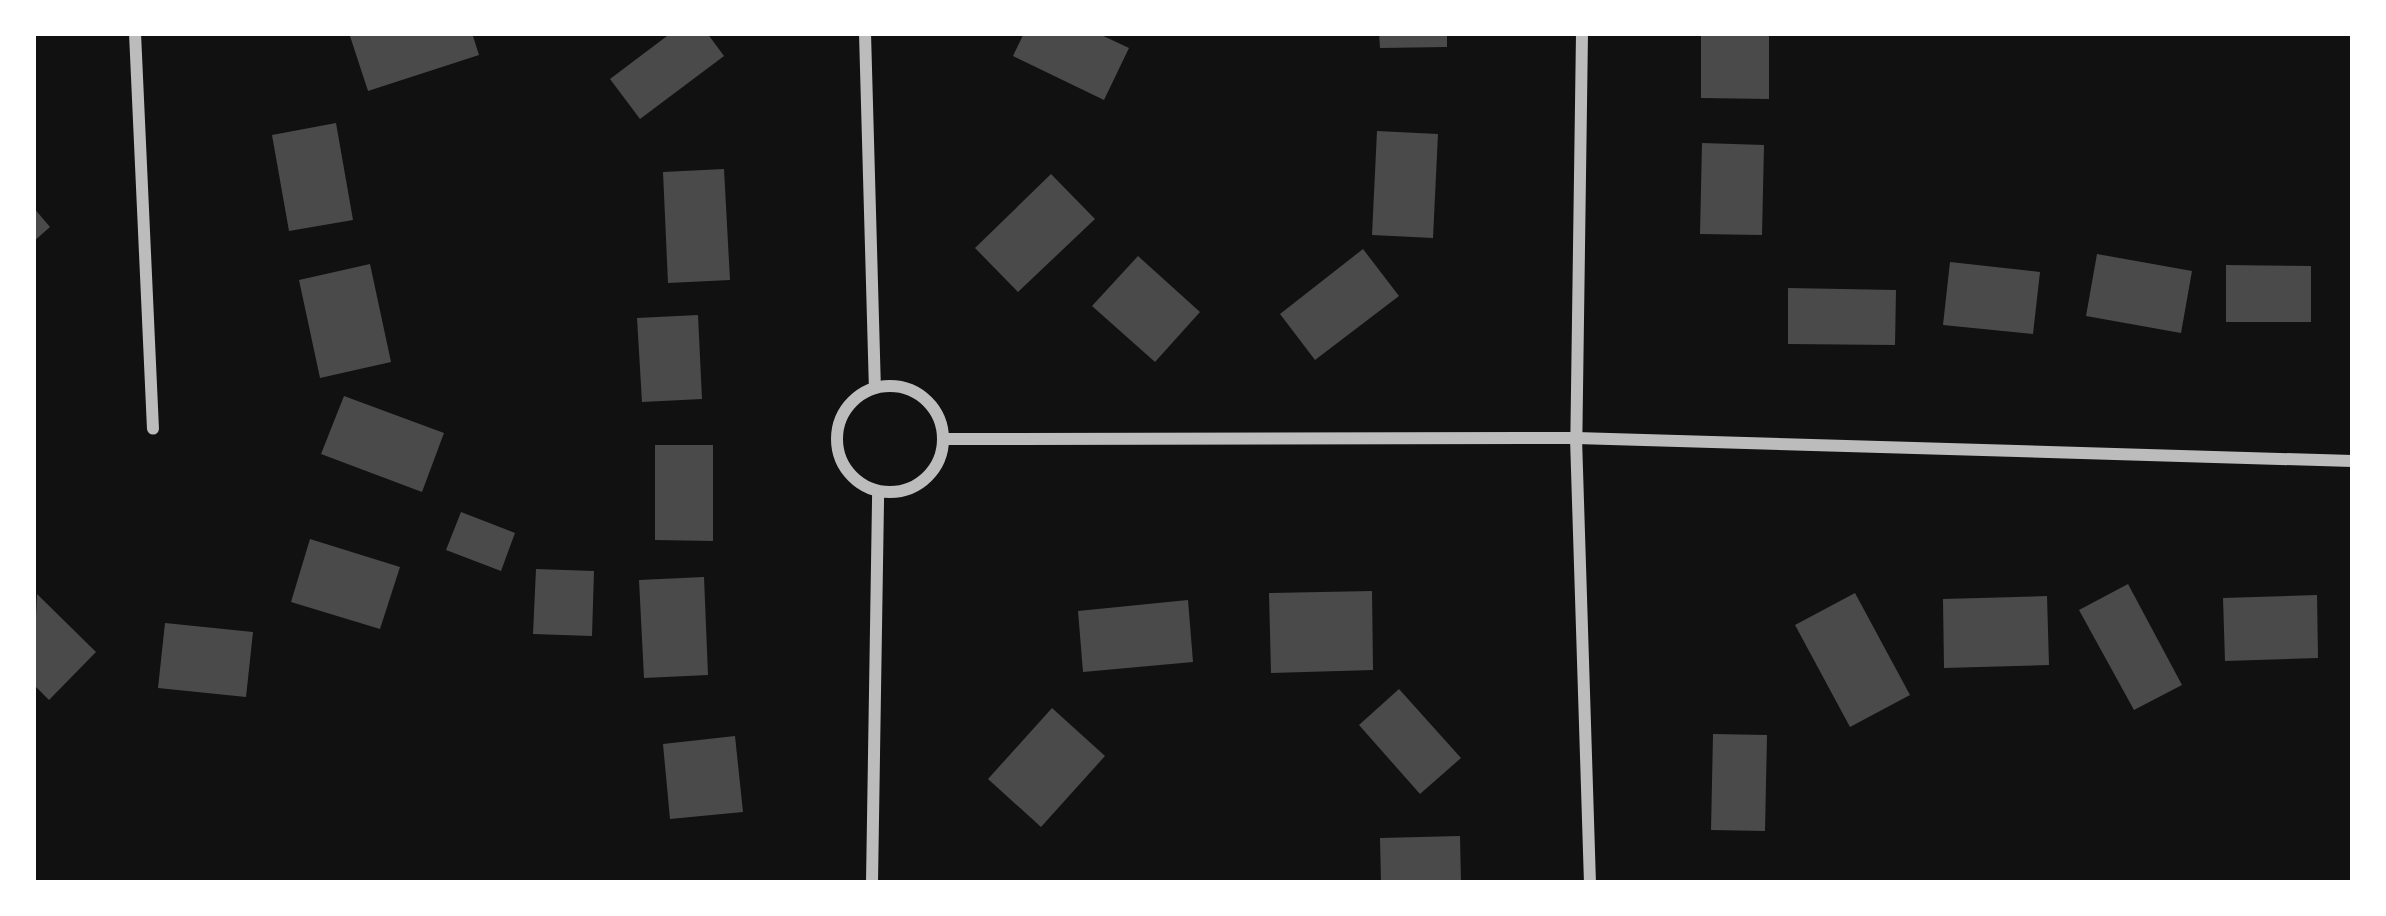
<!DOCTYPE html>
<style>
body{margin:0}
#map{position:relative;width:2386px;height:916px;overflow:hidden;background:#111;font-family:"DejaVu Sans",sans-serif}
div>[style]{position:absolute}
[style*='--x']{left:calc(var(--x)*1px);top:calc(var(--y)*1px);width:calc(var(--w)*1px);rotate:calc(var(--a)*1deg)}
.building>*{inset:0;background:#4a4a4a}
.minor>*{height:12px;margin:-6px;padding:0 6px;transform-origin:6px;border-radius:6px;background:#bcbcbc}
.minor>.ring{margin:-6px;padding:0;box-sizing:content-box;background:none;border:12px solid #bcbcbc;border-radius:50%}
span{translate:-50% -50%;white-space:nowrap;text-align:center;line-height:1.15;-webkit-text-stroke:12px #fff;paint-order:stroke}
.frame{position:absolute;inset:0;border:36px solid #fff;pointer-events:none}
</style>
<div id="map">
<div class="building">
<i style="clip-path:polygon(349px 33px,472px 33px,479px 55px,368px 91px)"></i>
<i style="clip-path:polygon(671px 33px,707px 33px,724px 56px,640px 119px,610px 79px)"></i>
<i style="clip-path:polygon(1024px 33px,1097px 33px,1129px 48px,1104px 100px,1013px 56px)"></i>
<i style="clip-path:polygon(1379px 33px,1447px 33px,1447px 47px,1380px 48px)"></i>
<i style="clip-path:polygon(1701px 33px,1769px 33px,1769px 99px,1701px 98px)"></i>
<i style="clip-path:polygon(336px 123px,353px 220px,289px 231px,272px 135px)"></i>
<i style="clip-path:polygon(1377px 131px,1438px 134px,1433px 238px,1372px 235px)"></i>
<i style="clip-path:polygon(1702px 143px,1764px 145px,1762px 235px,1700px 234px)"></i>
<i style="clip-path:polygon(724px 169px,730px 280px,668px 283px,663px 172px)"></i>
<i style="clip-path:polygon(1051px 174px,1095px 219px,1018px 292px,975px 248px)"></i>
<i style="clip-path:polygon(33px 207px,50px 227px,33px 242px)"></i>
<i style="clip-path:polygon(1363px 249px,1399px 296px,1315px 360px,1280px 314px)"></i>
<i style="clip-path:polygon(2097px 254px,2192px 271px,2181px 333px,2086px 316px)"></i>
<i style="clip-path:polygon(1138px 256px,1200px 312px,1155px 362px,1092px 306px)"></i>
<i style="clip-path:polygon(1950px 262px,2040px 272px,2033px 334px,1943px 325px)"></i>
<i style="clip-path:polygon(370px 264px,391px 362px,320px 378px,299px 280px)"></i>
<i style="clip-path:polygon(2226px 265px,2311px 266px,2311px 322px,2226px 322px)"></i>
<i style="clip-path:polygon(1788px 288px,1896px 290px,1895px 345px,1788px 344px)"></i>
<i style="clip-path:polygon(698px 315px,702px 399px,642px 402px,637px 318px)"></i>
<i style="clip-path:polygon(344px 396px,444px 433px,422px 492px,321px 454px)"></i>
<i style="clip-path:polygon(655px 445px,713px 445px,713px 541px,655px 540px)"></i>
<i style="clip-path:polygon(461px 512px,515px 533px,501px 571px,446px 550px)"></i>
<i style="clip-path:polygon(310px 539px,400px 567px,380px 629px,291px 602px)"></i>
<i style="clip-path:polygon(536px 569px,594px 571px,592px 636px,533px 634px)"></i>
<i style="clip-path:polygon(704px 577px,708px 675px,644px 678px,639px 580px)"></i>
<i style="clip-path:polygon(2128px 584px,2182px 685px,2134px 710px,2079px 610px)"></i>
<i style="clip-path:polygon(1372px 591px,1373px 670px,1271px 673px,1269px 593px)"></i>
<i style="clip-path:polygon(1855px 593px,1910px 695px,1850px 727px,1795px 625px)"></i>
<i style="clip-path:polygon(37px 594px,96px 652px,49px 700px,33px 684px)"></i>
<i style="clip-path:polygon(2317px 595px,2318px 658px,2225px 661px,2223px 598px)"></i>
<i style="clip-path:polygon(2047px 596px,2049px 665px,1944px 668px,1943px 599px)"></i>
<i style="clip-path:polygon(1188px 600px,1193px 662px,1083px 672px,1078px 611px)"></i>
<i style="clip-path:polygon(165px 623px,253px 632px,246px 697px,158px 688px)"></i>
<i style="clip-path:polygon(1399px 689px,1461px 758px,1420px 794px,1359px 725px)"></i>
<i style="clip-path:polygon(1052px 708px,1105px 756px,1041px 827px,988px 779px)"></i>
<i style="clip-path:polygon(1713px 734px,1767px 735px,1765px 831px,1711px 830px)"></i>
<i style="clip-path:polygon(735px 736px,743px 812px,670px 819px,663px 744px)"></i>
<i style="clip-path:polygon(1460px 836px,1461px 883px,1381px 883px,1380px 838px)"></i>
</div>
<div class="minor">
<i style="--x:135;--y:33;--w:396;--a:87.4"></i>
<i style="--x:865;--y:33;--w:355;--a:88.4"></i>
<i style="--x:1582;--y:33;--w:405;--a:90.8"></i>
<i style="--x:1576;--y:438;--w:445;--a:88.2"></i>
<i class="ring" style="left:837px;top:386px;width:94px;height:94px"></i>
<i style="--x:943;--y:439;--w:633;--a:-0.09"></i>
<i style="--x:1576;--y:438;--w:777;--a:1.7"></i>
<i style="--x:872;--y:883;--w:391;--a:-89.1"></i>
</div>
<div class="frame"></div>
</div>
